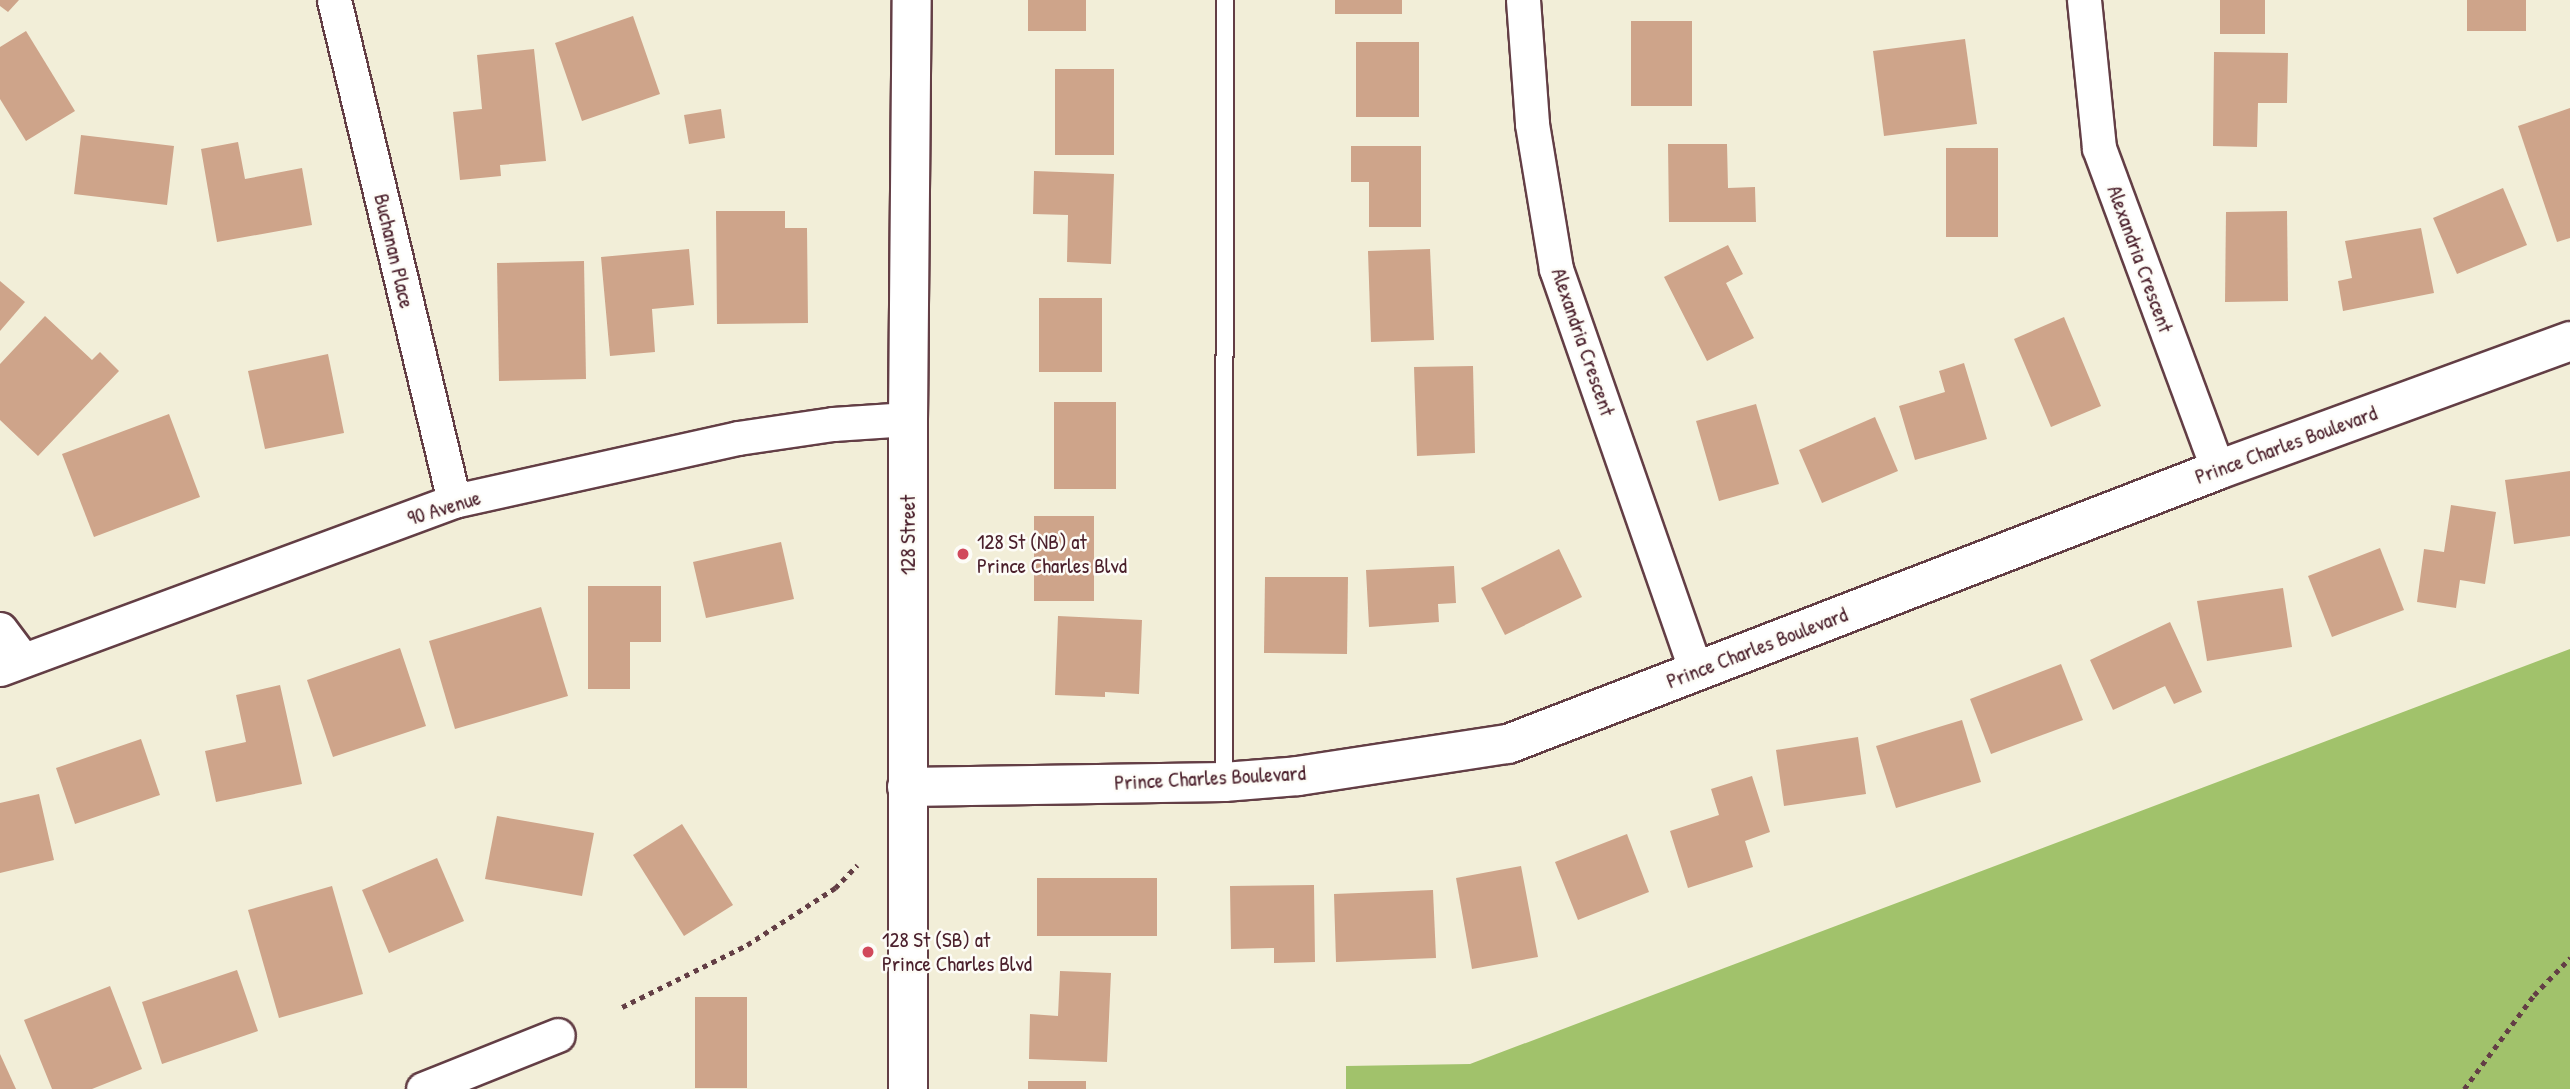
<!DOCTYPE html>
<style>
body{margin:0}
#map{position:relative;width:2570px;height:1089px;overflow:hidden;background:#f2eed8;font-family:"Patrick Hand",sans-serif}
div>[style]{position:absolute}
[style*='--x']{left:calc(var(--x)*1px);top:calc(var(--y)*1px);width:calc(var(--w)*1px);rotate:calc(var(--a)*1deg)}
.green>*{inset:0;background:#a1c26b}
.building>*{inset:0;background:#cea48a}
.path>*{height:4.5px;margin-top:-2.25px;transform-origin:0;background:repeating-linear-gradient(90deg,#633e45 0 5px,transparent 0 10px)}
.roads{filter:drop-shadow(2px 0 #633e45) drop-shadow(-2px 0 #633e45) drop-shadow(0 2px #633e45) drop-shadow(0 -2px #633e45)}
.service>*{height:16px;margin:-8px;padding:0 8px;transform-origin:8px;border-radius:8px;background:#fff}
.minor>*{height:33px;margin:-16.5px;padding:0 16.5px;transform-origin:16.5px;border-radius:16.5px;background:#fff}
.tertiary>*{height:38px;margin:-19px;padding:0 19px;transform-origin:19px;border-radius:19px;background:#fff}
.secondary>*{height:38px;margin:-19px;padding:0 19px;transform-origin:19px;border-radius:19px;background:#fff}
.dots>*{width:19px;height:19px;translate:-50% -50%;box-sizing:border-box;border:4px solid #fdfcf7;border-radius:50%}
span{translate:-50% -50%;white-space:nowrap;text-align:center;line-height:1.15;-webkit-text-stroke:5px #fdfcf7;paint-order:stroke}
.street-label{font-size:21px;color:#4a1f2b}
.poi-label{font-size:21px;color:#4a1f2b}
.left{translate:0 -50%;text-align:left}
</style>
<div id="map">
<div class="green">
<i style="clip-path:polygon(2570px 649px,2570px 1089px,1346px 1089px,1346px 1066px,1470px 1064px)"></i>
</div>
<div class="building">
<i style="clip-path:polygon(0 0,19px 0,8px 12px,0 6px)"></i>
<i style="clip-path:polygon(1028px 0,1086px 0,1086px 31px,1028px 31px)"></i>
<i style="clip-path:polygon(1335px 0,1402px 0,1402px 14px,1335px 14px)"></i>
<i style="clip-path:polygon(2220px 0,2265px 0,2265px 34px,2220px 34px)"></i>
<i style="clip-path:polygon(2467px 0,2526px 0,2526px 31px,2467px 31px)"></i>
<i style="clip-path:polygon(633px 16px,660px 94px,582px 121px,555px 43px)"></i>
<i style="clip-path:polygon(1631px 21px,1692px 21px,1692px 106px,1631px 106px)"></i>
<i style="clip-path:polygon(26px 31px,75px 111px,26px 141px,0 99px,0 47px)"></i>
<i style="clip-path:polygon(1965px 39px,1977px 124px,1884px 136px,1873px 51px)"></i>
<i style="clip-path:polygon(1356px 42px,1419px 42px,1419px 117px,1356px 117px)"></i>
<i style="clip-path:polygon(534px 49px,546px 161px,500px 165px,501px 176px,460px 180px,453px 112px,482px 109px,477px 55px)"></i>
<i style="clip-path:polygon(2214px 52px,2288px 53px,2287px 103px,2258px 103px,2257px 147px,2213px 146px)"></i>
<i style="clip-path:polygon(1055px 69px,1114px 69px,1114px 155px,1055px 155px)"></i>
<i style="clip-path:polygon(2570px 108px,2570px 238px,2557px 242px,2518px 126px)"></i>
<i style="clip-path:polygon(721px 109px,725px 138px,689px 144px,684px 115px)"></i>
<i style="clip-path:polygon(81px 135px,174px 146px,167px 205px,74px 194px)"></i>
<i style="clip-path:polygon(238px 142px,245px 179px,302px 168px,312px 225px,217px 242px,201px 149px)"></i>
<i style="clip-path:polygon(1668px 144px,1727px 144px,1728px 188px,1755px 187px,1756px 222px,1669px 222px)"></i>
<i style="clip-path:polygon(1351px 146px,1421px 146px,1421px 227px,1369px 227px,1369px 182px,1351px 182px)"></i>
<i style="clip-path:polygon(1946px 148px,1998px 148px,1998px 237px,1946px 237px)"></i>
<i style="clip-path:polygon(1034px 171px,1114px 174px,1111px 264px,1067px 262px,1068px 215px,1033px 214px)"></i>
<i style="clip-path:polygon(2503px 188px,2527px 245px,2457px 274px,2433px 218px)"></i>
<i style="clip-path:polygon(716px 211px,785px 211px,785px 228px,807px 228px,808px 323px,717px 324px)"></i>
<i style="clip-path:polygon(2287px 211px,2288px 301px,2225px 302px,2226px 212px)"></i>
<i style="clip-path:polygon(2421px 228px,2434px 293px,2343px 311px,2338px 281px,2352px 278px,2345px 241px)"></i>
<i style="clip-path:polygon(1728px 245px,1743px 274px,1726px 283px,1754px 338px,1707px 361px,1664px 277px)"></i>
<i style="clip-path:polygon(689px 249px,694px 305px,652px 309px,655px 352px,610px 356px,601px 257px)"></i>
<i style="clip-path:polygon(1430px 249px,1434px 340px,1371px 342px,1368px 251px)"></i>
<i style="clip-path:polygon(584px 261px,586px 379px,499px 381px,497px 263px)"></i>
<i style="clip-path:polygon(0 281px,25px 302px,0 331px)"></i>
<i style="clip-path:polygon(1039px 298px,1102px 298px,1102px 372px,1039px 372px)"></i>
<i style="clip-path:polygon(45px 316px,92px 360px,100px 352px,119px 371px,38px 456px,0 420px,0 364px)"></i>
<i style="clip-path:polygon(2064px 317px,2101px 406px,2051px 427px,2014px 339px)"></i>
<i style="clip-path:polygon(328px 354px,344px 433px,265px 449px,248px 371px)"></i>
<i style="clip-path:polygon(1964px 363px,1987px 439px,1915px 460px,1899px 406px,1945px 392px,1939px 371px)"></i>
<i style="clip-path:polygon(1473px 366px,1475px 453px,1417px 456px,1414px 367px)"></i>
<i style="clip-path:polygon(1054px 402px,1116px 402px,1116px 489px,1054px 489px)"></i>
<i style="clip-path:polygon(1756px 404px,1779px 484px,1719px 501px,1696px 421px)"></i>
<i style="clip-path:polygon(169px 414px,200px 497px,94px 537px,62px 454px)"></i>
<i style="clip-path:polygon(1875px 417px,1898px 471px,1822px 503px,1799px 450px)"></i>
<i style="clip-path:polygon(2570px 471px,2570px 536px,2514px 544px,2505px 480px)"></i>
<i style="clip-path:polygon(2451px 505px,2496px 512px,2485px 584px,2460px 580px,2456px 608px,2417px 602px,2424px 549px,2444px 552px)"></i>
<i style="clip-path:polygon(1034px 516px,1094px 516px,1094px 601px,1034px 601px)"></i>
<i style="clip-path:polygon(781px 542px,794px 599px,706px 618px,693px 562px)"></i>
<i style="clip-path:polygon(2380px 548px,2404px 610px,2332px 637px,2308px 576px)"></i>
<i style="clip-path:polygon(1559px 549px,1582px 597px,1505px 635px,1481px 588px)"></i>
<i style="clip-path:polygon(1454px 566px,1456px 603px,1438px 604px,1439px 622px,1369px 627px,1366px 570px)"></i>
<i style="clip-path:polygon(1265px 577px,1348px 577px,1347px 654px,1264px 653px)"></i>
<i style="clip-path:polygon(588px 586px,661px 586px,661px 642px,630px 642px,630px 689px,588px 689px)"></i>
<i style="clip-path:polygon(2283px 588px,2292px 647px,2207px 661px,2197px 601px)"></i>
<i style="clip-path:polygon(541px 607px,568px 696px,455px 729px,429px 641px)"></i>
<i style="clip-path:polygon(1058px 616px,1142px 620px,1139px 694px,1105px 692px,1105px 697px,1055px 695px)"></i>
<i style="clip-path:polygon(2170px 622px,2202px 692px,2174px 704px,2165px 686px,2113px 710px,2090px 660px)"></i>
<i style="clip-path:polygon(400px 648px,426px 726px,333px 757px,307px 680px)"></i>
<i style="clip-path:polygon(2061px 664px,2083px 720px,1991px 754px,1970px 699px)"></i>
<i style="clip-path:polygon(280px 685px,302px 784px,216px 802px,205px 751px,246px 742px,236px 695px)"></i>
<i style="clip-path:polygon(1962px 720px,1981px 782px,1896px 808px,1876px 746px)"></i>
<i style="clip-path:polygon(1858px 737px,1866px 794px,1784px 806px,1776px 750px)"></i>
<i style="clip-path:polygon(141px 739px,160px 795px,75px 824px,56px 768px)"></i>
<i style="clip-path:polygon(1752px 776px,1770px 832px,1745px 841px,1753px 867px,1688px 888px,1670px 831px,1719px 815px,1711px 789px)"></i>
<i style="clip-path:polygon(39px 794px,54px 860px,0 873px,0 803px)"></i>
<i style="clip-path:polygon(497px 816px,594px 833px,582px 896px,485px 879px)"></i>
<i style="clip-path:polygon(682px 824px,733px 905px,684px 936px,633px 855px)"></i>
<i style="clip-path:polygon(1627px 834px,1649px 892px,1578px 920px,1555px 862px)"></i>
<i style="clip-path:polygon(437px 858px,464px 921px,389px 953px,362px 890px)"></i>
<i style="clip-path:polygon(1521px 866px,1538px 957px,1472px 969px,1456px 878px)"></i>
<i style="clip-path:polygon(1037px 878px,1157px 878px,1157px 936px,1037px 936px)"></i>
<i style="clip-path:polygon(1314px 885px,1315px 962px,1274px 963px,1274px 948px,1231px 949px,1230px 886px)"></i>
<i style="clip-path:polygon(332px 886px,363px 994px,279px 1018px,248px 910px)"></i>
<i style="clip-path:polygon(1433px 890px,1436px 958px,1336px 962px,1334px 894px)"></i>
<i style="clip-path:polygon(237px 970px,258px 1031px,162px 1064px,142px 1002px)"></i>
<i style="clip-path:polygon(1060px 971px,1111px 973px,1107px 1062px,1029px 1059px,1030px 1014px,1058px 1016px)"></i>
<i style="clip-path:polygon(110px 986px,142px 1069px,92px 1089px,52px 1089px,24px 1020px)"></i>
<i style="clip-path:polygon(695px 997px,747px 997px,747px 1088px,695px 1088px)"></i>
<i style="clip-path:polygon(0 1054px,16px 1089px,0 1089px)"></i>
<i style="clip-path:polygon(1028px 1081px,1086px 1081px,1086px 1089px,1028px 1089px)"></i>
</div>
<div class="path">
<i style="--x:622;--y:1007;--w:140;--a:-26.4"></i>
<i style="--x:747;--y:945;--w:105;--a:-32.9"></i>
<i style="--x:835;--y:888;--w:32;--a:-46"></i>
<i style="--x:2464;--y:1089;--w:117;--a:-53.3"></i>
<i style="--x:2534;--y:995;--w:52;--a:-45.8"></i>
</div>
<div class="roads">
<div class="service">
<i style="--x:1224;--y:782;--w:782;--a:-89.93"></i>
</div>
<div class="minor">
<i style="--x:334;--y:0;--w:515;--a:76.53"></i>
<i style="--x:1523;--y:0;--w:124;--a:85.8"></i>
<i style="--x:1532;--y:124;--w:147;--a:80.6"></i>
<i style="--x:1556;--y:269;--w:427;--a:70.8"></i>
<i style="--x:2084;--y:0;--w:149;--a:84.2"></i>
<i style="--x:2099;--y:148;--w:343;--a:69.7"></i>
<i style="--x:0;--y:629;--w:38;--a:53"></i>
<i style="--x:0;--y:669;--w:484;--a:-20.3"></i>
<i style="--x:454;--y:501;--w:291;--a:-12.5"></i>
<i style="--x:738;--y:438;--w:96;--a:-8.4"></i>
<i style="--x:833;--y:424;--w:75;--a:-3.8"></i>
<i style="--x:423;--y:1089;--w:145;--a:-21.8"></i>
</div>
<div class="tertiary">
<i style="--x:907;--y:787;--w:317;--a:-0.9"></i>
<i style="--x:1224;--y:782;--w:74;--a:-4.6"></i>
<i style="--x:1298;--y:776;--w:212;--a:-8.7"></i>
<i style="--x:1508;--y:744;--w:761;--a:-21.1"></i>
<i style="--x:2218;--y:470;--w:375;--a:-20.1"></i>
</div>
<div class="secondary">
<i style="--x:908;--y:1089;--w:670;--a:-90"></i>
<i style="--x:908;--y:419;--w:419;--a:-89.5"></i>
</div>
</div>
<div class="dots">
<i style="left:963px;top:554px;background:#d1495b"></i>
<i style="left:868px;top:952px;background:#d1495b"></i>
</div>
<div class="street-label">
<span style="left:394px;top:251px;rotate:77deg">Buchanan Place</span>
<span style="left:2140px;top:259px;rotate:70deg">Alexandria Crescent</span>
<span style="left:1583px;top:342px;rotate:71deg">Alexandria Crescent</span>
<span style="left:2286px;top:445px;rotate:-20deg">Prince Charles Boulevard</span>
<span style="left:444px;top:508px;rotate:-17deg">90 Avenue</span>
<span style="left:908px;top:535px;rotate:-90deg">128 Street</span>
<span style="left:1757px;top:648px;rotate:-21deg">Prince Charles Boulevard</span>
<span style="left:1210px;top:778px;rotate:-3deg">Prince Charles Boulevard</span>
</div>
<div class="poi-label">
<span class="left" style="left:977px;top:554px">128 St (NB) at<br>Prince Charles Blvd</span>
<span class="left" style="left:882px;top:952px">128 St (SB) at<br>Prince Charles Blvd</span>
</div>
</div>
